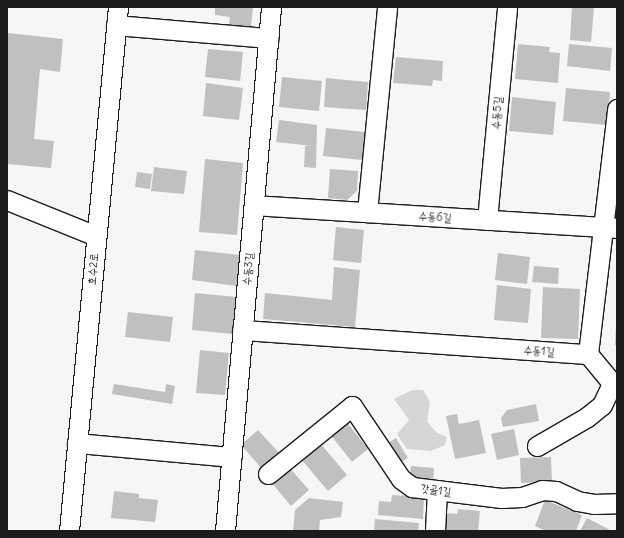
<!DOCTYPE html>
<meta charset="utf-8">
<style>
body{margin:0}
#map{position:relative;width:624px;height:538px;overflow:hidden;background:#f6f6f6;font-family:Delius,"Poor Story",sans-serif}
div>[style]{position:absolute}
[style*='--x']{left:calc(var(--x)*1px);top:calc(var(--y)*1px);width:calc(var(--w)*1px);rotate:calc(var(--a)*1deg)}
.green>*{inset:0;background:#d6d6d6}
.building>*{inset:0;background:#c0c0c0}
.roads{filter:drop-shadow(1px 0 #1c1c1c) drop-shadow(-1px 0 #1c1c1c) drop-shadow(0 1px #1c1c1c) drop-shadow(0 -1px #1c1c1c)}
.minor>*{height:19px;margin:-9.5px;padding:0 9.5px;transform-origin:9.5px;border-radius:9.5px;background:#fff}
span{translate:-50% -50%;white-space:nowrap;text-align:center;line-height:1.15;-webkit-text-stroke:4px #fff;paint-order:stroke}
.street-label{font-size:11px;color:#1c1c1c}
.frame{position:absolute;inset:0;border:8px solid #1c1c1c;pointer-events:none}
</style>
<div id="map">
<div class="green">
<i style="clip-path:polygon(412px 390px,423px 390px,430px 402px,427px 421px,436px 432px,447px 437px,445px 445px,431px 451px,407px 449px,397px 434px,409px 420px,394px 399px)"></i>
</div>
<div class="building">
<i style="clip-path:polygon(215px 7px,253px 7px,251px 27px,229px 25px,230px 17px,215px 15px)"></i>
<i style="clip-path:polygon(572px 7px,594px 7px,591px 42px,570px 40px)"></i>
<i style="clip-path:polygon(8px 33px,63px 39px,60px 72px,40px 69px,34px 139px,54px 141px,51px 168px,7px 164px)"></i>
<i style="clip-path:polygon(518px 44px,550px 47px,549px 52px,560px 53px,558px 83px,515px 79px)"></i>
<i style="clip-path:polygon(569px 44px,612px 48px,610px 71px,567px 66px)"></i>
<i style="clip-path:polygon(208px 49px,243px 52px,240px 81px,205px 77px)"></i>
<i style="clip-path:polygon(396px 57px,443px 61px,442px 81px,433px 80px,432px 86px,393px 83px)"></i>
<i style="clip-path:polygon(282px 77px,322px 81px,319px 111px,279px 107px)"></i>
<i style="clip-path:polygon(326px 78px,368px 82px,366px 110px,324px 107px)"></i>
<i style="clip-path:polygon(206px 83px,243px 88px,239px 120px,203px 116px)"></i>
<i style="clip-path:polygon(566px 88px,610px 92px,607px 125px,563px 121px)"></i>
<i style="clip-path:polygon(512px 97px,556px 102px,553px 135px,509px 131px)"></i>
<i style="clip-path:polygon(279px 120px,317px 125px,316px 168px,304px 167px,305px 146px,312px 146px,276px 142px)"></i>
<i style="clip-path:polygon(326px 128px,365px 132px,362px 160px,323px 156px)"></i>
<i style="clip-path:polygon(205px 159px,243px 163px,237px 235px,199px 232px)"></i>
<i style="clip-path:polygon(154px 167px,187px 171px,184px 194px,151px 191px)"></i>
<i style="clip-path:polygon(330px 169px,358px 171px,357px 191px,347px 200px,328px 198px)"></i>
<i style="clip-path:polygon(137px 172px,152px 174px,150px 189px,135px 187px)"></i>
<i style="clip-path:polygon(336px 227px,364px 230px,361px 263px,333px 260px)"></i>
<i style="clip-path:polygon(195px 250px,240px 255px,237px 286px,192px 280px)"></i>
<i style="clip-path:polygon(498px 253px,530px 257px,527px 284px,495px 280px)"></i>
<i style="clip-path:polygon(534px 266px,559px 268px,558px 284px,532px 282px)"></i>
<i style="clip-path:polygon(334px 267px,360px 270px,355px 327px,263px 319px,265px 293px,332px 300px)"></i>
<i style="clip-path:polygon(497px 285px,531px 289px,528px 323px,494px 320px)"></i>
<i style="clip-path:polygon(543px 287px,580px 289px,578px 339px,541px 338px)"></i>
<i style="clip-path:polygon(195px 293px,237px 297px,233px 334px,192px 330px)"></i>
<i style="clip-path:polygon(128px 312px,173px 317px,170px 342px,125px 337px)"></i>
<i style="clip-path:polygon(616px 325px,617px 325px,617px 345px,615px 345px)"></i>
<i style="clip-path:polygon(200px 350px,229px 353px,225px 395px,196px 393px)"></i>
<i style="clip-path:polygon(114px 384px,165px 392px,166px 384px,175px 386px,172px 404px,112px 394px)"></i>
<i style="clip-path:polygon(536px 404px,539px 421px,503px 427px,501px 418px,507px 410px)"></i>
<i style="clip-path:polygon(457px 414px,459px 424px,479px 420px,486px 453px,455px 459px,446px 416px)"></i>
<i style="clip-path:polygon(345px 420px,368px 449px,352px 462px,329px 433px)"></i>
<i style="clip-path:polygon(514px 429px,519px 455px,497px 460px,491px 434px)"></i>
<i style="clip-path:polygon(258px 430px,281px 455px,264px 471px,241px 445px)"></i>
<i style="clip-path:polygon(396px 438px,408px 458px,396px 465px,385px 445px)"></i>
<i style="clip-path:polygon(320px 443px,347px 475px,328px 491px,301px 459px)"></i>
<i style="clip-path:polygon(551px 457px,552px 482px,521px 483px,520px 458px)"></i>
<i style="clip-path:polygon(411px 466px,434px 468px,433px 484px,409px 481px)"></i>
<i style="clip-path:polygon(289px 467px,309px 490px,291px 506px,271px 482px)"></i>
<i style="clip-path:polygon(114px 491px,139px 494px,139px 498px,158px 500px,155px 522px,111px 518px)"></i>
<i style="clip-path:polygon(392px 495px,424px 497px,423px 519px,378px 515px,379px 501px,391px 502px)"></i>
<i style="clip-path:polygon(309px 498px,343px 502px,341px 517px,320px 520px,319px 531px,293px 531px,295px 510px)"></i>
<i style="clip-path:polygon(545px 500px,582px 515px,576px 531px,546px 531px,535px 526px)"></i>
<i style="clip-path:polygon(458px 509px,480px 511px,478px 531px,443px 531px,445px 513px,457px 514px)"></i>
<i style="clip-path:polygon(587px 518px,612px 531px,580px 531px)"></i>
<i style="clip-path:polygon(375px 519px,419px 523px,418px 531px,374px 531px)"></i>
</div>
<div class="roads">
<div class="minor">
<i style="--x:116;--y:25;--w:153;--a:4.9"></i>
<i style="--x:7;--y:200;--w:96;--a:22"></i>
<i style="--x:254;--y:205;--w:364;--a:3.6"></i>
<i style="--x:367;--y:212;--w:206;--a:-84.4"></i>
<i style="--x:487;--y:220;--w:214;--a:-84.6"></i>
<i style="--x:242;--y:330;--w:347;--a:4"></i>
<i style="--x:588;--y:354;--w:247;--a:-83.2"></i>
<i style="--x:588;--y:354;--w:45;--a:50.4"></i>
<i style="--x:77;--y:443;--w:155;--a:5.2"></i>
<i style="--x:537;--y:446;--w:58;--a:-30.1"></i>
<i style="--x:587;--y:417;--w:19;--a:-39"></i>
<i style="--x:602;--y:405;--w:23;--a:-65"></i>
<i style="--x:268;--y:474;--w:108;--a:-39"></i>
<i style="--x:352;--y:406;--w:88;--a:56.1"></i>
<i style="--x:401;--y:479;--w:14;--a:36"></i>
<i style="--x:412;--y:487;--w:90;--a:7"></i>
<i style="--x:501;--y:498;--w:21;--a:-3"></i>
<i style="--x:522;--y:497;--w:21;--a:-19"></i>
<i style="--x:542;--y:490;--w:14;--a:4"></i>
<i style="--x:556;--y:491;--w:23;--a:25"></i>
<i style="--x:577;--y:501;--w:17;--a:10"></i>
<i style="--x:594;--y:504;--w:23;--a:-2"></i>
<i style="--x:69;--y:531;--w:526;--a:-84.66"></i>
<i style="--x:225;--y:531;--w:526;--a:-84.98"></i>
<i style="--x:435;--y:531;--w:41;--a:-87.2"></i>
</div>
</div>
<div class="street-label">
<span style="left:497px;top:113px;rotate:-85deg">수동5길</span>
<span style="left:435px;top:217px;rotate:4deg">수동6길</span>
<span style="left:93px;top:269px;rotate:-85deg">호수2로</span>
<span style="left:248px;top:269px;rotate:-85deg">수동3길</span>
<span style="left:539px;top:351px;rotate:4deg">수동1길</span>
<span style="left:436px;top:490px;rotate:7deg">갓골1길</span>
</div>
<div class="frame"></div>
</div>
